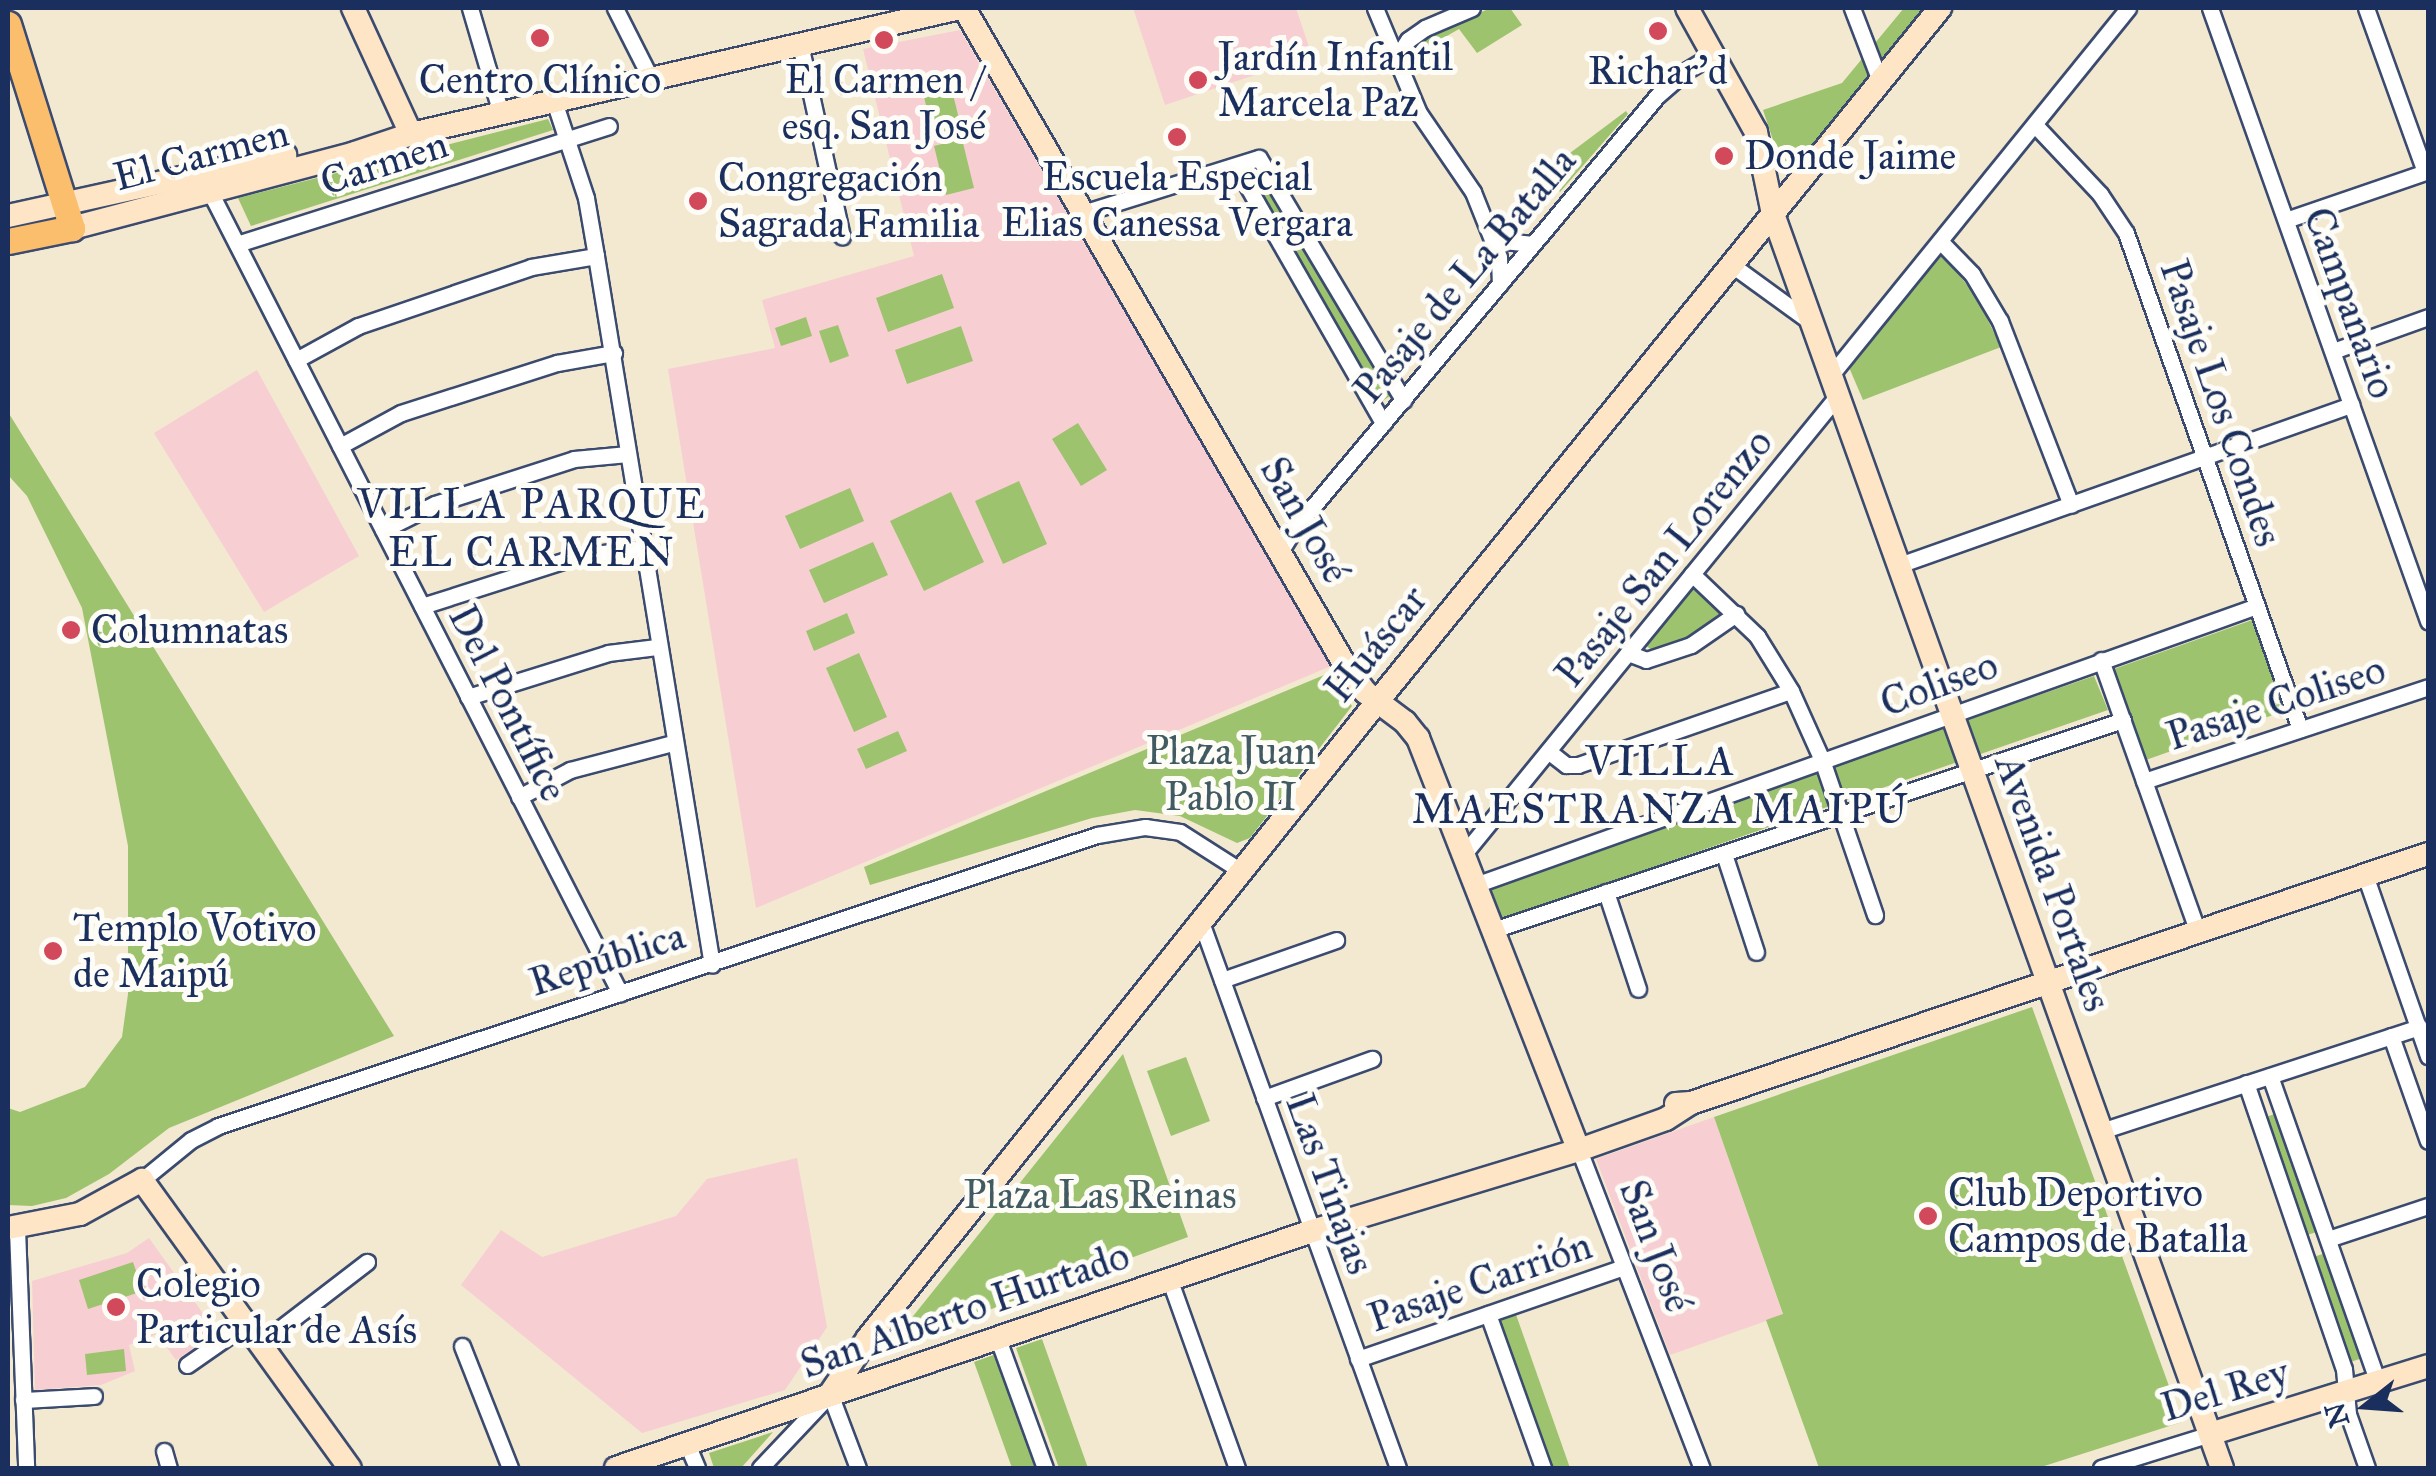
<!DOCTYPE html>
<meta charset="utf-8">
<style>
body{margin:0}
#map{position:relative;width:2436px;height:1476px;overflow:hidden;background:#f3e8d0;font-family:"IM FELL Great Primer",serif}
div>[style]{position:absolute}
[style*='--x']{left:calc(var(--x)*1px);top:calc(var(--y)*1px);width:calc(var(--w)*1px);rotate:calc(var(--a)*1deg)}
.built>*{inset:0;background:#f7cfd2}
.green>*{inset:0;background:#9dc36f}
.roads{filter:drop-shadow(2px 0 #3b4b6f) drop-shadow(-2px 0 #3b4b6f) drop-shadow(0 2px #3b4b6f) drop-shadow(0 -2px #3b4b6f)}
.street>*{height:15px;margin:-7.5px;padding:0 7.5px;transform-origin:7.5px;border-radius:7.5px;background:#fff}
.secondary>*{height:22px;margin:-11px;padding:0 11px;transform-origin:11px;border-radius:11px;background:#fde5c5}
.primary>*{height:25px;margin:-12.5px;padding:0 12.5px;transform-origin:12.5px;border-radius:12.5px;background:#fabe6d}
.dots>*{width:28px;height:28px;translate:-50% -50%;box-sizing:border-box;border:5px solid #fdfcf7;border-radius:50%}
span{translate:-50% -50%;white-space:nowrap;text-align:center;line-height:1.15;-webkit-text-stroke:10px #fdfcf7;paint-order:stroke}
.poi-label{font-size:40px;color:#1b2f5e}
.left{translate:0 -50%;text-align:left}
.street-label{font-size:40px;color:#1b2f5e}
.park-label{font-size:40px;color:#425b63}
.neighbourhood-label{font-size:42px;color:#1b2f5e;letter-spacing:2.5px}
.frame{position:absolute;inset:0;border:10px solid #1b2f5e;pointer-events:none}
.north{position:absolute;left:2316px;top:1356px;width:100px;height:100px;-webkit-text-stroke:8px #fdfcf7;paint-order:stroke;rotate:253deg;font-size:28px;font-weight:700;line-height:40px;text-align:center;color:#1b2f5e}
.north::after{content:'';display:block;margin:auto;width:35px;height:45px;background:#1b2f5e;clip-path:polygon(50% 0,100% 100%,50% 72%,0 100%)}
</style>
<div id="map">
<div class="built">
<i style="clip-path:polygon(1133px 8px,1296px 8px,1312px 56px,1165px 105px)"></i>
<i style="clip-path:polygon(960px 30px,1331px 666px,756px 908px,668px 369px,775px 348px,762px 300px,914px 256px,863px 49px)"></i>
<i style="clip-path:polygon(257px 370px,359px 556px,264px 612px,154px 433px)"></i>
<i style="clip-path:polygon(1714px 1117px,1783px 1315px,1670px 1355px,1596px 1159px)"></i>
<i style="clip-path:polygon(797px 1158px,827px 1327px,785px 1390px,642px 1433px,461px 1285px,501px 1230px,542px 1257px,676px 1216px,707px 1179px)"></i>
<i style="clip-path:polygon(149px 1238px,217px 1333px,176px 1360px,157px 1334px,129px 1345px,135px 1371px,101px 1385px,35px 1390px,32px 1281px,127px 1253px)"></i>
</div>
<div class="green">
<i style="clip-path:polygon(1491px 8px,1510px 8px,1522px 25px,1477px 53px,1459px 29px,1405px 60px,1423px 36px)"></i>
<i style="clip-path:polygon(1904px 8px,1931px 8px,1820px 148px,1800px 161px,1780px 161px,1763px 110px,1842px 83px)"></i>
<i style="clip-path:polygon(949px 78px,961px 127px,933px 134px,921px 85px)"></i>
<i style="clip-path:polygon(1626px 111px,1628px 114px,1560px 192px,1547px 171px,1571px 157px,1570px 153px)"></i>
<i style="clip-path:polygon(548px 119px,553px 130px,251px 226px,238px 198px)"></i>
<i style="clip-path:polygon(962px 139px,974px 188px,946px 195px,934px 146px)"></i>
<i style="clip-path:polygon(1260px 166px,1393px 394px,1381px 402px,1248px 173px)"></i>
<i style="clip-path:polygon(1942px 253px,1977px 298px,2001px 347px,1863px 400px,1848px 365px)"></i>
<i style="clip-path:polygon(942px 274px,954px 308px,888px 332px,876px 298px)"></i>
<i style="clip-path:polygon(806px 317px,812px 336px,781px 346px,775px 328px)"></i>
<i style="clip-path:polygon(838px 325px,849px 356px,830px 363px,819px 331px)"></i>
<i style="clip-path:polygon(961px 326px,973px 361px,907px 384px,895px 350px)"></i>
<i style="clip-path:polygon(8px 412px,394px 1036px,169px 1128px,109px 1174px,66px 1198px,32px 1206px,8px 1205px,8px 1108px,20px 1112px,85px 1087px,122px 1037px,128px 994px,128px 846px,82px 608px,27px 496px,8px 475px)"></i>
<i style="clip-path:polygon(1078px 423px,1107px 470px,1081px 486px,1052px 439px)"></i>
<i style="clip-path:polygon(1019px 481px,1047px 544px,1003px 564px,975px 501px)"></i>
<i style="clip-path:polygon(850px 488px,864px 521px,800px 549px,785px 516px)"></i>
<i style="clip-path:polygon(951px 492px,984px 562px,924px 591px,890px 521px)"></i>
<i style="clip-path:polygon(873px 542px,888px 575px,824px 603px,809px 570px)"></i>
<i style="clip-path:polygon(1692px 588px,1725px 618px,1660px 656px,1645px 645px)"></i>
<i style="clip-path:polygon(847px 613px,855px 633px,814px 651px,806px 631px)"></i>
<i style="clip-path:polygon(2255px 619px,2287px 710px,2143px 761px,2111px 670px)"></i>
<i style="clip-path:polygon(859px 653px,887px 717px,854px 732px,826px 668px)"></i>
<i style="clip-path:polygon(1329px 673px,1352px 706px,1250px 838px,1237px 843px,1180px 816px,1135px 810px,1092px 818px,870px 885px,864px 867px)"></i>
<i style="clip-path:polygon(2094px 676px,2108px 710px,1500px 920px,1487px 886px)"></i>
<i style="clip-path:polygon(898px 731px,907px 751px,866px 769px,857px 749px)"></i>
<i style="clip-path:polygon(2032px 1007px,2182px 1422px,2038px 1468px,1819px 1468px,1766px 1320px,1783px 1314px,1714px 1117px)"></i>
<i style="clip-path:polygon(1123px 1054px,1188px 1237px,910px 1339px,902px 1330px)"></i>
<i style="clip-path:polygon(1186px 1057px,1210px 1121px,1171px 1136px,1147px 1071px)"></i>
<i style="clip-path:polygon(2280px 1112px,2320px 1231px,2307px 1235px,2266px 1117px)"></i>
<i style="clip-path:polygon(2326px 1253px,2363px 1358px,2350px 1362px,2313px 1257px)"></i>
<i style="clip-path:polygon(133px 1262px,143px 1291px,88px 1309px,79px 1280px)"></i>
<i style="clip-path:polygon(1513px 1306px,1570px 1468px,1546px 1468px,1492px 1314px)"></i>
<i style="clip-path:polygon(1042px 1339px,1088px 1468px,1059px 1468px,1016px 1348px)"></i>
<i style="clip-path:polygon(124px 1349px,126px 1371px,87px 1375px,85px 1354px)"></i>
<i style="clip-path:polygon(999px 1353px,1041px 1468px,1012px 1468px,974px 1362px)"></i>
<i style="clip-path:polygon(773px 1432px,741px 1468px,714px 1468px,709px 1453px)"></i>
</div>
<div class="roads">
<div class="street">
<i style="--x:470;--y:8;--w:109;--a:73.6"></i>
<i style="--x:615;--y:8;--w:80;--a:63.1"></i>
<i style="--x:1375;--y:8;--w:114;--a:67.3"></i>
<i style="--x:1419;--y:113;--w:96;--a:55.6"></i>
<i style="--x:1473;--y:192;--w:70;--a:68.2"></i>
<i style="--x:1499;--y:257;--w:27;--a:88"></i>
<i style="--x:1852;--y:8;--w:78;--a:69"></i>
<i style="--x:2210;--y:8;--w:651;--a:70.42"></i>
<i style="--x:2366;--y:8;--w:174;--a:70.2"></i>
<i style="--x:800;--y:44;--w:197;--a:77.7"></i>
<i style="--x:1395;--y:60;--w:24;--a:-57"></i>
<i style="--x:1408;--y:40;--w:21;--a:-35"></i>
<i style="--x:1425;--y:28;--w:51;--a:-23.1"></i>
<i style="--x:554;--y:101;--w:102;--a:71.7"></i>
<i style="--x:586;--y:198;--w:59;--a:80.2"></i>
<i style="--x:596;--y:256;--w:718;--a:80.71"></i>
<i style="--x:2035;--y:125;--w:95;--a:46.7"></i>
<i style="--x:2100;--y:194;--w:47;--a:56.3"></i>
<i style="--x:2126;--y:233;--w:526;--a:70.67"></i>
<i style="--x:1237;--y:168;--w:294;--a:60.2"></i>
<i style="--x:207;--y:186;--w:907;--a:62.9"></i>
<i style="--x:1083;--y:213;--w:184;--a:-17.4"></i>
<i style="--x:1259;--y:158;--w:282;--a:59.2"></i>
<i style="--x:2286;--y:220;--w:150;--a:-19"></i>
<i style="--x:1494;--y:240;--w:39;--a:6"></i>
<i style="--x:1940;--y:241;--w:46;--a:45.9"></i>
<i style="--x:1972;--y:274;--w:55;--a:59.2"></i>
<i style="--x:2000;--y:321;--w:197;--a:68.9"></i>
<i style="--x:237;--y:244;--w:390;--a:-17.6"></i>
<i style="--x:1732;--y:265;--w:95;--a:36"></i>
<i style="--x:2333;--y:351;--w:101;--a:-19.7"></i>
<i style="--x:296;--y:360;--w:71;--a:-28.7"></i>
<i style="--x:358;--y:326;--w:183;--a:-18.8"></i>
<i style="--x:531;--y:267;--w:66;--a:-9.6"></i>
<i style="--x:1831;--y:375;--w:472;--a:-51"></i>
<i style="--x:340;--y:446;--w:69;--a:-28.4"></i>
<i style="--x:401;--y:413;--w:164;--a:-17.8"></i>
<i style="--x:557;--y:363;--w:58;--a:-10"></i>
<i style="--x:383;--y:530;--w:58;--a:-26.6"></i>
<i style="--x:435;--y:504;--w:146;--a:-17.9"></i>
<i style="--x:574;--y:459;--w:54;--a:-5.3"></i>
<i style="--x:1280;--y:552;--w:28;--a:-58"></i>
<i style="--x:1295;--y:528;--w:565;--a:-50.03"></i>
<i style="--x:1658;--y:95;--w:35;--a:-41"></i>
<i style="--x:1684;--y:72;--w:35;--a:-31"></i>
<i style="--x:1899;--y:565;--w:480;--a:-19.5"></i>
<i style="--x:1692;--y:574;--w:90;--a:43.6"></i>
<i style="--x:1757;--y:636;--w:65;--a:58.3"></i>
<i style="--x:1791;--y:691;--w:76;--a:65.8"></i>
<i style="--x:1822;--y:760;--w:164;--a:71.1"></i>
<i style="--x:422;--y:606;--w:168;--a:-17.7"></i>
<i style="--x:582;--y:555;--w:61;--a:-5.6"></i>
<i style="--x:1628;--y:653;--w:19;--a:21"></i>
<i style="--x:1646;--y:660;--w:47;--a:-18.4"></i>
<i style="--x:1691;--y:645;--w:55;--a:-34.6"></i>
<i style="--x:2101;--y:660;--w:289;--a:70.4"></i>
<i style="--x:468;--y:697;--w:147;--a:-17.4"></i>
<i style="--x:608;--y:653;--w:49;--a:-7"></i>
<i style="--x:1548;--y:751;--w:23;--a:38"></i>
<i style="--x:1566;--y:765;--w:12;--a:0"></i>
<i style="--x:1578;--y:765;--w:225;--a:-19.2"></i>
<i style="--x:2144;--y:781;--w:299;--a:-18.3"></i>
<i style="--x:519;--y:797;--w:58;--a:-27.9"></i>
<i style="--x:570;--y:770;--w:106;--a:-14.7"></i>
<i style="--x:1724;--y:854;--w:103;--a:71.9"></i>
<i style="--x:1463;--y:855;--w:593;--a:-50.81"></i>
<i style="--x:2365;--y:875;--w:192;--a:70.8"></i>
<i style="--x:1475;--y:885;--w:830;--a:-19.64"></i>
<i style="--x:1606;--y:892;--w:102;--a:71.7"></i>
<i style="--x:1201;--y:922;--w:580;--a:70.16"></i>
<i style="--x:1493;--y:930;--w:664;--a:-18.43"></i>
<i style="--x:1222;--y:980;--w:121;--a:-19.3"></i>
<i style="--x:2391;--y:1036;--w:111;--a:70.6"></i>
<i style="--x:2270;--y:1076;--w:324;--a:70.6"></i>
<i style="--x:2246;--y:1083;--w:302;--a:71.1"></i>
<i style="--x:2344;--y:1369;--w:45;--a:84.9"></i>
<i style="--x:2348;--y:1414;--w:57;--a:70.6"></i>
<i style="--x:1264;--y:1098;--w:115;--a:-19.9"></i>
<i style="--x:2101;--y:1131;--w:335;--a:-18.1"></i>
<i style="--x:1579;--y:1150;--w:341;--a:68.9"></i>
<i style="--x:142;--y:1180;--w:63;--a:-39.2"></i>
<i style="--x:191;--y:1140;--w:30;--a:-27"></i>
<i style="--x:218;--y:1126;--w:926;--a:-18.32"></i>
<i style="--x:1097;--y:835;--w:49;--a:-9.5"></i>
<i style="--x:1145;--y:827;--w:35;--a:8"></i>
<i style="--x:1180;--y:832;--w:72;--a:32.6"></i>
<i style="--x:17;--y:1229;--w:239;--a:87.8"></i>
<i style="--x:2328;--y:1239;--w:105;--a:-18.3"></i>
<i style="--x:1170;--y:1281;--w:199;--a:70.3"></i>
<i style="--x:1488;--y:1314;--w:164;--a:70.3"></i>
<i style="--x:998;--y:1339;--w:137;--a:70"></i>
<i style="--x:260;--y:1344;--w:135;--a:-37.5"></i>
<i style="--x:462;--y:1346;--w:131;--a:68.5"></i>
<i style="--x:1358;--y:1359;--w:281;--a:-19.1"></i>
<i style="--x:187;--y:1365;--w:72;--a:-34.8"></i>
<i style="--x:23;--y:1400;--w:71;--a:-3.2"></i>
<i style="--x:687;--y:1444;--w:26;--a:67"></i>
<i style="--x:164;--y:1451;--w:18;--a:74"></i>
<i style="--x:760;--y:1468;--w:102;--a:-46.6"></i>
<i style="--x:830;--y:1394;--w:79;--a:69.3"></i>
<i style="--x:2101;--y:1468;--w:114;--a:-17.3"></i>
</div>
<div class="secondary">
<i style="--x:353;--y:8;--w:139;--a:65.3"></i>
<i style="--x:964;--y:8;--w:759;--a:59.89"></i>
<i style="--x:1345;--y:665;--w:34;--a:53"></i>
<i style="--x:1365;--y:692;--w:50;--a:36.9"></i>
<i style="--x:1405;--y:722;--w:21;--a:51"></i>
<i style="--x:1418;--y:738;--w:442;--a:68.7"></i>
<i style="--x:1687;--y:8;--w:142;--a:60.9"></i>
<i style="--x:1756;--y:132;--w:84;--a:78.3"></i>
<i style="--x:1773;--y:214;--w:1332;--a:70.3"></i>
<i style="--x:8;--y:216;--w:284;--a:-12.4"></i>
<i style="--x:72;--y:228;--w:293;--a:-14.8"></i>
<i style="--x:355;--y:153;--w:59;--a:-18.7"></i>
<i style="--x:411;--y:134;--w:563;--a:-12.93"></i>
<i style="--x:1676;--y:1104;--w:15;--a:-4"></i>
<i style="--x:1691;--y:1103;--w:778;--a:-18.67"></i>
<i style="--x:8;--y:1228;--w:73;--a:-11"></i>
<i style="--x:80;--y:1214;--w:71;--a:-28.7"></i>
<i style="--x:142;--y:1180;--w:355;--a:54.2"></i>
<i style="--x:830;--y:1394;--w:68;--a:-55.8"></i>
<i style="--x:868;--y:1338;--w:815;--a:-51.33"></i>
<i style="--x:1377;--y:702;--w:894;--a:-50.95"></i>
<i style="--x:2210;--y:1434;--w:228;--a:-17.3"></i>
<i style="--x:616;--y:1468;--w:735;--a:-18.8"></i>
<i style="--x:1312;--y:1231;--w:279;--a:-16.9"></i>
<i style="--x:1579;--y:1150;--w:92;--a:-19.6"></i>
<i style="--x:1666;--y:1119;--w:30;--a:-33"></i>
</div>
<div class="primary">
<i style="--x:8;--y:24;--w:214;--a:72.6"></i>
<i style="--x:72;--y:228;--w:65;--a:168.5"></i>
</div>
</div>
<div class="dots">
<i style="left:1658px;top:31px;background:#d1495b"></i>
<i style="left:540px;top:38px;background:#d1495b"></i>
<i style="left:884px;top:40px;background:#d1495b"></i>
<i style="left:1198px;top:80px;background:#d1495b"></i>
<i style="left:1177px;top:137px;background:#d1495b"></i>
<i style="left:1724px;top:156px;background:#d1495b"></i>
<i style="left:698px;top:201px;background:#d1495b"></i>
<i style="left:71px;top:630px;background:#d1495b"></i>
<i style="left:53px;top:951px;background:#d1495b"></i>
<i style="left:1928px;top:1216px;background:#d1495b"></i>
<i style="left:116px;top:1307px;background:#d1495b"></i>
</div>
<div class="poi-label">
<span class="left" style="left:1218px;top:80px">Jardín Infantil<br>Marcela Paz</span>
<span style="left:1658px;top:71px">Richar'd</span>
<span style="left:540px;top:80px">Centro Clínico</span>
<span style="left:884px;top:103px">El Carmen /<br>esq. San José</span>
<span class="left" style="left:1744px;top:156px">Donde Jaime</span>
<span style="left:1177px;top:200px">Escuela Especial<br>Elias Canessa Vergara</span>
<span class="left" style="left:718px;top:201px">Congregación<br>Sagrada Familia</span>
<span class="left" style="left:91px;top:630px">Columnatas</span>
<span class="left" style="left:73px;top:951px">Templo Votivo<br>de Maipú</span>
<span class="left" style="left:1948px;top:1216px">Club Deportivo<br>Campos de Batalla</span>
<span class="left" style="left:136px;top:1307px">Colegio<br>Particular de Asís</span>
</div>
<div class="street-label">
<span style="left:201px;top:155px;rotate:-15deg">El Carmen</span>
<span style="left:384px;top:163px;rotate:-18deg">Carmen</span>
<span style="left:1465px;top:275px;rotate:-50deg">Pasaje de La Batalla</span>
<span style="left:2350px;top:303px;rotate:70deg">Campanario</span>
<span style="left:2221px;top:403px;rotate:71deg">Pasaje Los Condes</span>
<span style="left:1305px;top:520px;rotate:60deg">San José</span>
<span style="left:1664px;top:558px;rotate:-51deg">Pasaje San Lorenzo</span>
<span style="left:1376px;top:644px;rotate:-51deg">Huáscar</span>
<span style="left:1939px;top:684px;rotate:-20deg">Coliseo</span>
<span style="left:508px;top:703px;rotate:63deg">Del Pontífice</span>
<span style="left:2276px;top:703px;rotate:-18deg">Pasaje Coliseo</span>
<span style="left:2053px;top:883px;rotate:70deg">Avenida Portales</span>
<span style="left:607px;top:959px;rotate:-18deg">República</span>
<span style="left:1330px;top:1184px;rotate:70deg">Las Tinajas</span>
<span style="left:1656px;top:1246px;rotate:69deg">San José</span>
<span style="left:1480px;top:1282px;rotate:-19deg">Pasaje Carrión</span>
<span style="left:965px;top:1310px;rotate:-19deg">San Alberto Hurtado</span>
<span style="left:2225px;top:1390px;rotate:-17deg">Del Rey</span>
</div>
<div class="park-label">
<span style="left:1231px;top:774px">Plaza Juan<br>Pablo II</span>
<span style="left:1100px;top:1195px">Plaza Las Reinas</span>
</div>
<div class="neighbourhood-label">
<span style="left:532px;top:528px">VILLA PARQUE<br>EL CARMEN</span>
<span style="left:1661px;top:785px">VILLA<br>MAESTRANZA MAIPÚ</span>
</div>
<div class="frame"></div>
<div class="north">N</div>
</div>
